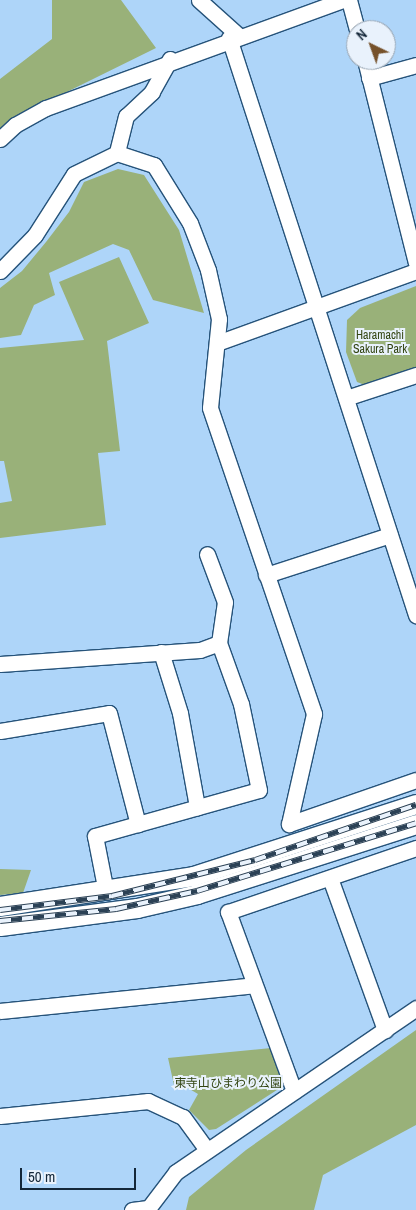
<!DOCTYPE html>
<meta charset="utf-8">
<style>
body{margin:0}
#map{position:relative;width:416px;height:1210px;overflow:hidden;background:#aed5f9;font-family:"Archivo Narrow","Noto Sans JP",sans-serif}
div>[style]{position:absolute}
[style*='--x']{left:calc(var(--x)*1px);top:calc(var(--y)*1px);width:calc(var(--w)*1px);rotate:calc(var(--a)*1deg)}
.green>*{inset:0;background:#99b179}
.roads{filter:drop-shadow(1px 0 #26537a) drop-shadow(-1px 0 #26537a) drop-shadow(0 1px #26537a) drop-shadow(0 -1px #26537a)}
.minor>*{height:15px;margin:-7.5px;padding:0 7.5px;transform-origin:7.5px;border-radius:7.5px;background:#fff}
.tertiary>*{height:19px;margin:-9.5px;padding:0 9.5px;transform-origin:9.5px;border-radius:9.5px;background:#fff}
.rail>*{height:5.5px;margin-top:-2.75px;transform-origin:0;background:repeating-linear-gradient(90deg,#e9f2fc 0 11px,#2b4155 0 22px);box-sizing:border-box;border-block:1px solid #2b4155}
span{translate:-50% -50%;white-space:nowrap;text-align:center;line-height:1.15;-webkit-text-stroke:4px #e9f2fc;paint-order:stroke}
.park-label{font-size:12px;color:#324411}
.north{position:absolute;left:346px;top:20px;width:50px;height:50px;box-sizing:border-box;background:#e9f2fc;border:1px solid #94a1ae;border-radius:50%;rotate:318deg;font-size:14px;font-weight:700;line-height:20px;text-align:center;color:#142739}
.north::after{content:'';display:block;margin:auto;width:18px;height:22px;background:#76522b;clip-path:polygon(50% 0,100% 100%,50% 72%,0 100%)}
.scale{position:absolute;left:20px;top:1168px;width:116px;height:22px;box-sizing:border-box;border:2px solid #142739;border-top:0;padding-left:6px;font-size:15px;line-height:18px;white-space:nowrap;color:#142739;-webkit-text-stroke:4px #e9f2fc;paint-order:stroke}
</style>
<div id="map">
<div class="green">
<i style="clip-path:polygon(52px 0,121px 0,156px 48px,14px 118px,0 130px,0 79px,52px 39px)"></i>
<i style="clip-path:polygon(118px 169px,144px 175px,179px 230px,204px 313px,153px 300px,129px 250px,113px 244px,49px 273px,55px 295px,34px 305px,21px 335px,0 338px,0 288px,22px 271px,46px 242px,69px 212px,84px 182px)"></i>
<i style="clip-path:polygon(119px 257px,149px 323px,107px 341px,120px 451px,98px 453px,106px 525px,0 538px,0 503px,12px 501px,4px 461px,0 461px,0 348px,84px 340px,59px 282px)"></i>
<i style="clip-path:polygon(416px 286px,416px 369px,365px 385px,357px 382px,346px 352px,347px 320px,360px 308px)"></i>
<i style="clip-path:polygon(0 869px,31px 870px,23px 893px,0 895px)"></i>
<i style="clip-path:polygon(416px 1030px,416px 1125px,323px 1175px,314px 1210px,186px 1210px,189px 1197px,246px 1150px)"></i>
<i style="clip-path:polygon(271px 1048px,283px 1082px,280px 1088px,216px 1129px,209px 1130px,189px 1110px,198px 1094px,181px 1084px,174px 1085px,168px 1058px)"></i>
</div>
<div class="roads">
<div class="minor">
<i style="--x:199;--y:0;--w:52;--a:41.9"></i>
<i style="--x:349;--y:0;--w:31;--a:75"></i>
<i style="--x:229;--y:38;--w:607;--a:72.04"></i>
<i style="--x:170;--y:59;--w:38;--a:119"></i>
<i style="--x:152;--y:92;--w:35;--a:137"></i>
<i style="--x:126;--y:116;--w:38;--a:104"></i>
<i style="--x:117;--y:153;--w:39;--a:18"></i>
<i style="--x:154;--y:165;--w:68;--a:58.2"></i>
<i style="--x:190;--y:223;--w:50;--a:69"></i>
<i style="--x:208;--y:270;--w:50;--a:77.3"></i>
<i style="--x:219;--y:319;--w:89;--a:95.8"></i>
<i style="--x:210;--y:408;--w:323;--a:71.2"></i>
<i style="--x:314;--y:714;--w:113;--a:102.8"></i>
<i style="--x:289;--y:824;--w:134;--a:-19.1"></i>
<i style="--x:365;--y:60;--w:209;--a:75.9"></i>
<i style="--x:369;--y:78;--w:49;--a:-15.5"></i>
<i style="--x:0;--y:139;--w:21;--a:-43"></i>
<i style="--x:15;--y:125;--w:35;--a:-29"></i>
<i style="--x:46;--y:108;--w:315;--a:-20"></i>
<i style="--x:0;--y:271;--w:50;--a:-45.8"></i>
<i style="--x:35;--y:235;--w:72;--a:-57.4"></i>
<i style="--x:74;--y:174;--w:48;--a:-26"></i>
<i style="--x:217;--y:343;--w:212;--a:-19.9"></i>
<i style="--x:346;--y:398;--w:74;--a:-18.2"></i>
<i style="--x:266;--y:575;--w:130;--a:-17.9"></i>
<i style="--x:161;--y:652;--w:64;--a:72.7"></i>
<i style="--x:180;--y:713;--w:96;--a:79.7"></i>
<i style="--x:0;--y:664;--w:200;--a:-4"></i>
<i style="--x:200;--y:650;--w:20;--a:-20"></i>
<i style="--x:0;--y:731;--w:110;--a:-9.4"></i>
<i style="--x:109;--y:713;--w:115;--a:75.4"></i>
<i style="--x:330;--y:878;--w:162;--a:70.1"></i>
<i style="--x:106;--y:892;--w:57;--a:-101.1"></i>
<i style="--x:95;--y:836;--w:170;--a:-15.7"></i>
<i style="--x:259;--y:790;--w:88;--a:-101.8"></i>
<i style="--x:241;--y:704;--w:65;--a:-109.8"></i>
<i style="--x:219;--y:643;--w:41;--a:-81.7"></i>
<i style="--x:225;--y:602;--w:51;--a:-110.6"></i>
<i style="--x:0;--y:1011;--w:255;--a:-5.8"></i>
<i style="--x:294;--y:1091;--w:191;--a:-110.2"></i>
<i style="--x:228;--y:912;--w:199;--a:-18.8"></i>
<i style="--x:0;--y:1116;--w:149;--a:-5.8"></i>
<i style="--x:148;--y:1101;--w:38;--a:25"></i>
<i style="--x:183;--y:1117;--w:41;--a:54"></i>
<i style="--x:132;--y:1210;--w:16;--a:-7"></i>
<i style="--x:147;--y:1210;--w:48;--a:-52.7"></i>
<i style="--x:176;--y:1172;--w:291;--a:-34.3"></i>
</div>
<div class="tertiary">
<i style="--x:0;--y:906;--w:195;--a:-8.8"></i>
<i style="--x:193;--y:876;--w:234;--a:-17.9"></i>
<i style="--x:0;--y:926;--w:138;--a:-7.5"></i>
<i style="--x:137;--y:908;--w:62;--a:-13.1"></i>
<i style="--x:197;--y:894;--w:230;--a:-17.7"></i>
</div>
</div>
<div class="rail">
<i style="--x:0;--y:910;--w:113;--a:-7.1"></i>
<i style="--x:112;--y:896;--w:147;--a:-14.1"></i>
<i style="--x:255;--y:860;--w:170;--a:-18.9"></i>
<i style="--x:0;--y:921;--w:117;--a:-5.9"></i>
<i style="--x:116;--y:909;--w:83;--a:-12.5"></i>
<i style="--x:197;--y:891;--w:229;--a:-17.2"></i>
</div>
<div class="park-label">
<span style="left:380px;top:343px">Haramachi<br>Sakura Park</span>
<span style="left:228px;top:1084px">東寺山ひまわり公園</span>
</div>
<div class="north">N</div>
<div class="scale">50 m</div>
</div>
